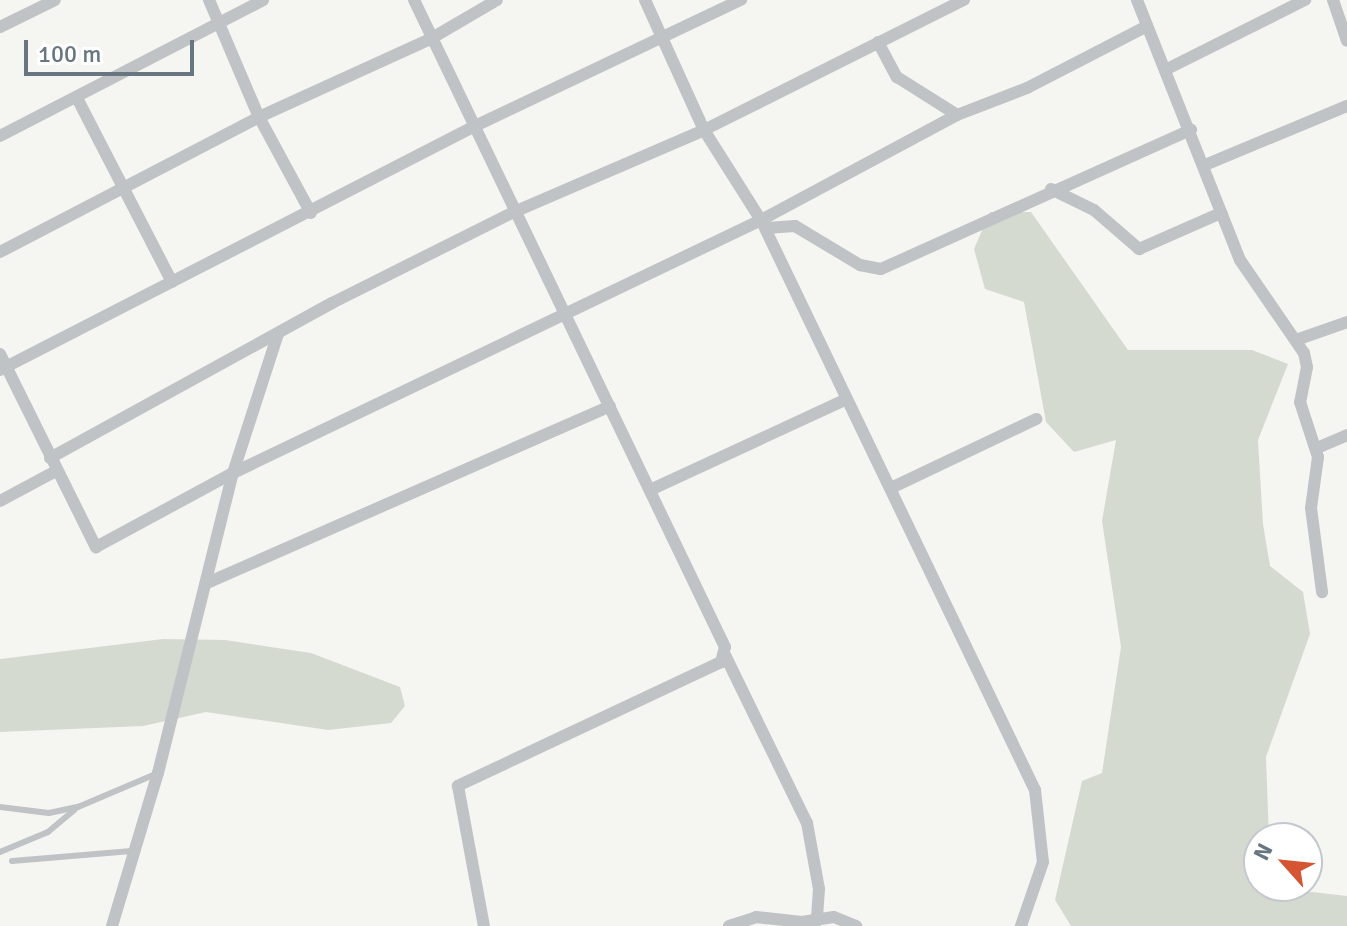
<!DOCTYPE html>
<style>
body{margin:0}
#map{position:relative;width:1347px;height:926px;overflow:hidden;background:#f5f5f2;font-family:Signika,sans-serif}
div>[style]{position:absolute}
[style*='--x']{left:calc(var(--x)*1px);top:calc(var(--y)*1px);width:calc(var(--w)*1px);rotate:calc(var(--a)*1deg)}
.green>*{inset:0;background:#d5dad1}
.service>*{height:6px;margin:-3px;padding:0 3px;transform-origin:3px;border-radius:3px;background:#bfc3c6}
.minor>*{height:12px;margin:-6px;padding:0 6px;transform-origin:6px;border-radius:6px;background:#bfc3c6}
span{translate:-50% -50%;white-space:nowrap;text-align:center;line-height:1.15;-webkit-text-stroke:8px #fff;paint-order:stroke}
.north{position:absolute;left:1243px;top:822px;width:80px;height:80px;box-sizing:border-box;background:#fff;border:2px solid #c2c8cd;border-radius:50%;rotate:297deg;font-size:22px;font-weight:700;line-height:32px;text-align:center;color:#677681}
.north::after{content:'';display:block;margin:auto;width:28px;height:36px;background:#d55432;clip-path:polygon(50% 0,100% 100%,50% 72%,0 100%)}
.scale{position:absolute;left:24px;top:40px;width:170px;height:36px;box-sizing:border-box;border:4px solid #677681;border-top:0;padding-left:10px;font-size:24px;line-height:28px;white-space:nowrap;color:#677681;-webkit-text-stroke:6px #fff;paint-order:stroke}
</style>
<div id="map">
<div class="green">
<i style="clip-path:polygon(990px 212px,1031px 212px,1128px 350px,1252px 350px,1288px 364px,1258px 440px,1263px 524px,1270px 566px,1303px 592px,1310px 634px,1266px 757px,1269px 838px,1259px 838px,1259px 886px,1347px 896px,1347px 926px,1071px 926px,1055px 900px,1082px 781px,1102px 773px,1121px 647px,1102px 521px,1116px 440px,1074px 452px,1046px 422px,1024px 302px,985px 289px,974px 249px)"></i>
<i style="clip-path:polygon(163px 639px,225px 640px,311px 653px,400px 687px,405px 706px,391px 723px,328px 730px,206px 712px,143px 726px,0 732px,0 659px)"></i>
</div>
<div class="service">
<i style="--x:0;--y:807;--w:49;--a:7"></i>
<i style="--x:49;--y:813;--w:30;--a:-12"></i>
<i style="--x:78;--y:807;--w:87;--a:-23"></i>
<i style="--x:0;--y:852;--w:52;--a:-22.6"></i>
<i style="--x:48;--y:832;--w:35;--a:-40"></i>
<i style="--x:12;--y:861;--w:120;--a:-4.8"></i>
</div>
<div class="minor">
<i style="--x:209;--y:0;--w:127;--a:66.9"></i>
<i style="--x:259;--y:117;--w:109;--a:61.6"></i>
<i style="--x:414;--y:0;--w:718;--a:64.33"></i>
<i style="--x:725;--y:647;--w:16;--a:105"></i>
<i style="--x:721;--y:662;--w:291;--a:154.8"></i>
<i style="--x:458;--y:786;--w:142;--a:79.5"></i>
<i style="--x:645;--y:0;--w:143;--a:65.6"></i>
<i style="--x:704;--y:130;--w:107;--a:57.7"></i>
<i style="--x:761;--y:220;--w:222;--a:-28.2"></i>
<i style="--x:957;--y:115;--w:75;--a:-21.1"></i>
<i style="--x:1027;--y:88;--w:135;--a:-27.3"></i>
<i style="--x:1137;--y:0;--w:280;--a:68.4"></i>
<i style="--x:1240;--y:260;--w:113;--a:55.5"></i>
<i style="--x:1304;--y:353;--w:14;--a:78"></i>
<i style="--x:1307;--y:367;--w:36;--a:101"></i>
<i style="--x:1300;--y:402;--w:58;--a:71.9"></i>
<i style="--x:1318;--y:457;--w:51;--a:97.8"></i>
<i style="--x:1311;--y:508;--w:85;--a:82.5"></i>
<i style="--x:1333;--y:0;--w:43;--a:71.1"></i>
<i style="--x:0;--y:27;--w:61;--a:-26.1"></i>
<i style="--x:878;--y:42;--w:40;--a:62"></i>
<i style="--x:897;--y:77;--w:71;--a:32.3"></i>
<i style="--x:1165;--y:70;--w:157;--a:-26.6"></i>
<i style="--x:77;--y:98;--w:207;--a:62.7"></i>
<i style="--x:0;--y:136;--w:296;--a:-27.3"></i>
<i style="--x:1205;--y:165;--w:154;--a:-22.6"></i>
<i style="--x:1051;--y:189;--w:48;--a:26"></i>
<i style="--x:1094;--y:210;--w:60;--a:40.9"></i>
<i style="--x:1139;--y:249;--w:90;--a:-23.7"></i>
<i style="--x:766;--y:228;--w:29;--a:-4"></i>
<i style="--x:795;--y:226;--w:76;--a:31"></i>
<i style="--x:860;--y:265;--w:21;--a:11"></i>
<i style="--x:881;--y:269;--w:340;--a:-24.2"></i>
<i style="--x:0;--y:252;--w:292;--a:-27.5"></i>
<i style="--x:259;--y:117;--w:190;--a:-24.5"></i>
<i style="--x:432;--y:38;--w:75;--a:-30.3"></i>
<i style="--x:1296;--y:340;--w:54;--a:-19.4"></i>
<i style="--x:0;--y:354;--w:216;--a:63.6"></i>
<i style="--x:96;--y:547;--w:156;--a:-28.4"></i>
<i style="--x:233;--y:473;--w:585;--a:-25.6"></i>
<i style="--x:761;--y:220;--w:632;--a:64.33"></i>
<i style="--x:1035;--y:790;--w:72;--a:83.7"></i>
<i style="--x:1043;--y:862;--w:68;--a:109"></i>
<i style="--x:0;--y:370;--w:532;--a:-27.19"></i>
<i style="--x:473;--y:127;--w:297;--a:-25.4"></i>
<i style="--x:1317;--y:448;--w:33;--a:-23"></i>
<i style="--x:50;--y:458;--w:322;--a:-28.8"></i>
<i style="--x:332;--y:303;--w:203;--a:-26.6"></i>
<i style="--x:514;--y:212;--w:207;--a:-23.3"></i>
<i style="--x:704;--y:130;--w:291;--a:-26.6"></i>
<i style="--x:891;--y:488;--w:161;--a:-25.4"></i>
<i style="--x:650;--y:490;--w:215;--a:-24.8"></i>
<i style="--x:0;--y:501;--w:64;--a:-28.2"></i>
<i style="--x:207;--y:583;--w:440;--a:-23.7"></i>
<i style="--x:725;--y:655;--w:187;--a:64"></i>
<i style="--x:807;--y:823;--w:67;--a:79.7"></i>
<i style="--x:819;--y:889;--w:32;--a:94"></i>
<i style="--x:112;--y:926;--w:160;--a:-73.3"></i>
<i style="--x:158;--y:773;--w:309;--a:-76"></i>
<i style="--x:233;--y:473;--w:146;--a:-72.1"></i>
<i style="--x:729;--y:926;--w:28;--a:-18"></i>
<i style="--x:756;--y:917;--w:46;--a:6.2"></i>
<i style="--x:802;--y:922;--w:32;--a:-9"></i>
<i style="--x:834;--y:917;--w:24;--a:22"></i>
</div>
<div class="north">N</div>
<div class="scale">100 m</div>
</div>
